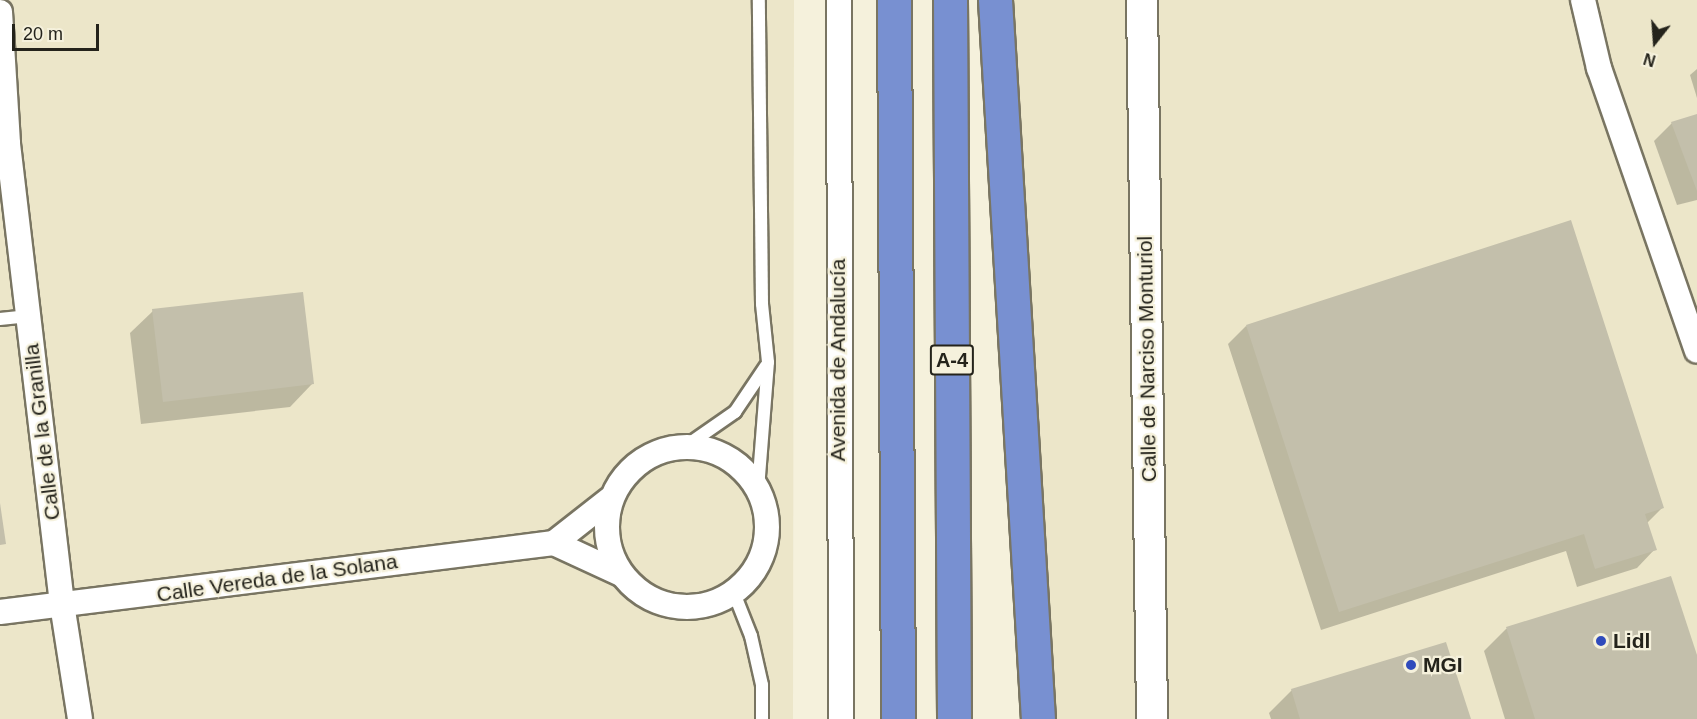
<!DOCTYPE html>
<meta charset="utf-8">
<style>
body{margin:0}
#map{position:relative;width:1697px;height:719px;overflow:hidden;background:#f5f1dc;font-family:Helvetica,sans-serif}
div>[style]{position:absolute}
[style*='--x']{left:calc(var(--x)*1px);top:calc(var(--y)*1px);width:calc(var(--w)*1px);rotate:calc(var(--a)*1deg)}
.built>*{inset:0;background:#ece6c9}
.shadow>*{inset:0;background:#0003}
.building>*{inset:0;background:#c3bfab}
.roads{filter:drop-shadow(2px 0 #797562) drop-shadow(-2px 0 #797562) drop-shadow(0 2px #797562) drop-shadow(0 -2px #797562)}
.service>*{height:12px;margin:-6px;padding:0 6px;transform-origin:6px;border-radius:6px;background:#fff}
.minor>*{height:24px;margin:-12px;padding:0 12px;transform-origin:12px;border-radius:12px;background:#fff}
.minor>.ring{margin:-12px;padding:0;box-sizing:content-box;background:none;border:24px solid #fff;border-radius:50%}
.tertiary>*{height:30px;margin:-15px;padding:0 15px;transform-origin:15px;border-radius:15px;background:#fff}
.motorway>*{height:33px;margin:-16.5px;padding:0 16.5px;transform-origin:16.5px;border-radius:16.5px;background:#7890d1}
.dots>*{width:16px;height:16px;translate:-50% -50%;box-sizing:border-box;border:3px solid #f5f1dc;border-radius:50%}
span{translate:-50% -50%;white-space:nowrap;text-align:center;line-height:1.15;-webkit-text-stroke:4.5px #f5f1dc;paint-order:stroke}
.shield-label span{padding:2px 4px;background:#f5f1dc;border:2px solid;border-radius:4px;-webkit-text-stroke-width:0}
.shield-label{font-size:20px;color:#24231b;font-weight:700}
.street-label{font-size:21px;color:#24231b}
.poi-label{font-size:21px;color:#24231b;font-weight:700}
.left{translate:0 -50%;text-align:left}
.north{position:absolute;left:1625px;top:12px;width:60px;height:60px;-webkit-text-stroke:4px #f5f1dc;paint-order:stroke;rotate:197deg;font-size:16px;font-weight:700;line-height:24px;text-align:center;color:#24231b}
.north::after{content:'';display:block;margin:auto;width:21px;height:27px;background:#24231b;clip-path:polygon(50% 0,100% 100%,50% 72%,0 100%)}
.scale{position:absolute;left:12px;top:24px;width:87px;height:27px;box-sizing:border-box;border:3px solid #24231b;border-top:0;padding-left:8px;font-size:18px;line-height:21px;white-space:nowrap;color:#24231b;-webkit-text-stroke:4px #f5f1dc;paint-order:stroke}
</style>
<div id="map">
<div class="built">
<i style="clip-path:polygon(0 0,794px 0,793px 719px,0 719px)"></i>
<i style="clip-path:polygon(995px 0,1697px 0,1697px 719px,1038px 719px)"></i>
</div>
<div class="shadow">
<i style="clip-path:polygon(1697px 69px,1697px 98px,1690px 75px)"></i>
<i style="clip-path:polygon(1697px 115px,1697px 200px,1677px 205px,1654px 141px,1672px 123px)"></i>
<i style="clip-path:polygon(153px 311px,312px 384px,290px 407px,141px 424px,130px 333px)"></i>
<i style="clip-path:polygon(1246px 326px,1663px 507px,1647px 523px,1655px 549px,1637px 568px,1577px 587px,1566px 551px,1321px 630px,1228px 344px)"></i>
<i style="clip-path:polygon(1670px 577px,1697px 660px,1697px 719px,1505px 719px,1484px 651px,1506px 629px)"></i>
<i style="clip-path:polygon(1292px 690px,1469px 719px,1271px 719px,1269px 713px)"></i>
</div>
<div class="building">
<i style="clip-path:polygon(1697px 114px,1697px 191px,1671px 122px)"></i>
<i style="clip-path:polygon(1571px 220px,1664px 508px,1645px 514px,1657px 550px,1595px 569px,1584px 534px,1339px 612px,1246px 325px)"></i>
<i style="clip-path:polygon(303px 292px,314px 384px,163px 402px,152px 309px)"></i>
<i style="clip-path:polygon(0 503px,6px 544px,0 545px)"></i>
<i style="clip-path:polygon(1671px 576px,1697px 655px,1697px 719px,1535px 719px,1506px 627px)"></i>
<i style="clip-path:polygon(1446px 642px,1471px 719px,1300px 719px,1291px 689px)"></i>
</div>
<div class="roads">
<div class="service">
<i style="--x:0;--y:319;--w:29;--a:-6"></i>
<i style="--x:686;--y:446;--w:60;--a:-34.8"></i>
<i style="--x:735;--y:412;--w:55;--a:-56"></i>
<i style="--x:758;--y:489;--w:127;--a:-85.5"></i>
<i style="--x:768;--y:362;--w:58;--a:-95.9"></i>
<i style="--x:762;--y:304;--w:304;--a:-90.6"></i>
<i style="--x:734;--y:593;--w:46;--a:68.4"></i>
<i style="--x:751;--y:636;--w:50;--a:77.3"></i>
<i style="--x:762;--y:685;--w:34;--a:90"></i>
</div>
<div class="minor">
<i style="--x:839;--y:0;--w:719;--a:89.84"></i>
<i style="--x:1583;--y:0;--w:70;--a:76.8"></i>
<i style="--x:1599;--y:68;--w:299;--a:70.9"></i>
<i style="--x:0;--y:12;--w:132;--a:86.5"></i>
<i style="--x:8;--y:144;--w:11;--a:-135"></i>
<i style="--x:8;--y:144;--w:463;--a:83.3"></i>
<i style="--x:62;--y:604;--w:116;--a:81.1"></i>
<i class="ring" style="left:607px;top:447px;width:136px;height:136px"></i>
<i style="--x:554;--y:543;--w:71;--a:-38.2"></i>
<i style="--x:0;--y:612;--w:558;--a:-7.1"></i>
<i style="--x:554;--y:543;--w:74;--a:24.8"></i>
</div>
<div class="tertiary">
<i style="--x:1142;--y:0;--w:719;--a:89.2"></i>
</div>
<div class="motorway">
<i style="--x:894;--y:0;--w:719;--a:89.68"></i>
<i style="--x:950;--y:0;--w:719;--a:89.68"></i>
<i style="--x:995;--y:0;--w:720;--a:86.58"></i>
</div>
</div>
<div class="dots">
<i style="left:1601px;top:641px;background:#304bbc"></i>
<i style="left:1411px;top:665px;background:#304bbc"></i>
</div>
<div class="shield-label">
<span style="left:952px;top:360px">A-4</span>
</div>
<div class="street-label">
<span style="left:1147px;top:359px;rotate:-91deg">Calle de Narciso Monturiol</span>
<span style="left:838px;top:360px;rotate:-90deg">Avenida de Andalucía</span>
<span style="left:42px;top:432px;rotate:-97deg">Calle de la Granilla</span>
<span style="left:277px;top:578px;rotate:-8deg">Calle Vereda de la Solana</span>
</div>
<div class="poi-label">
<span class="left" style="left:1613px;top:641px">Lidl</span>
<span class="left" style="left:1423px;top:665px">MGI</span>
</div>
<div class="north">N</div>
<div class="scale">20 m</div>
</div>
